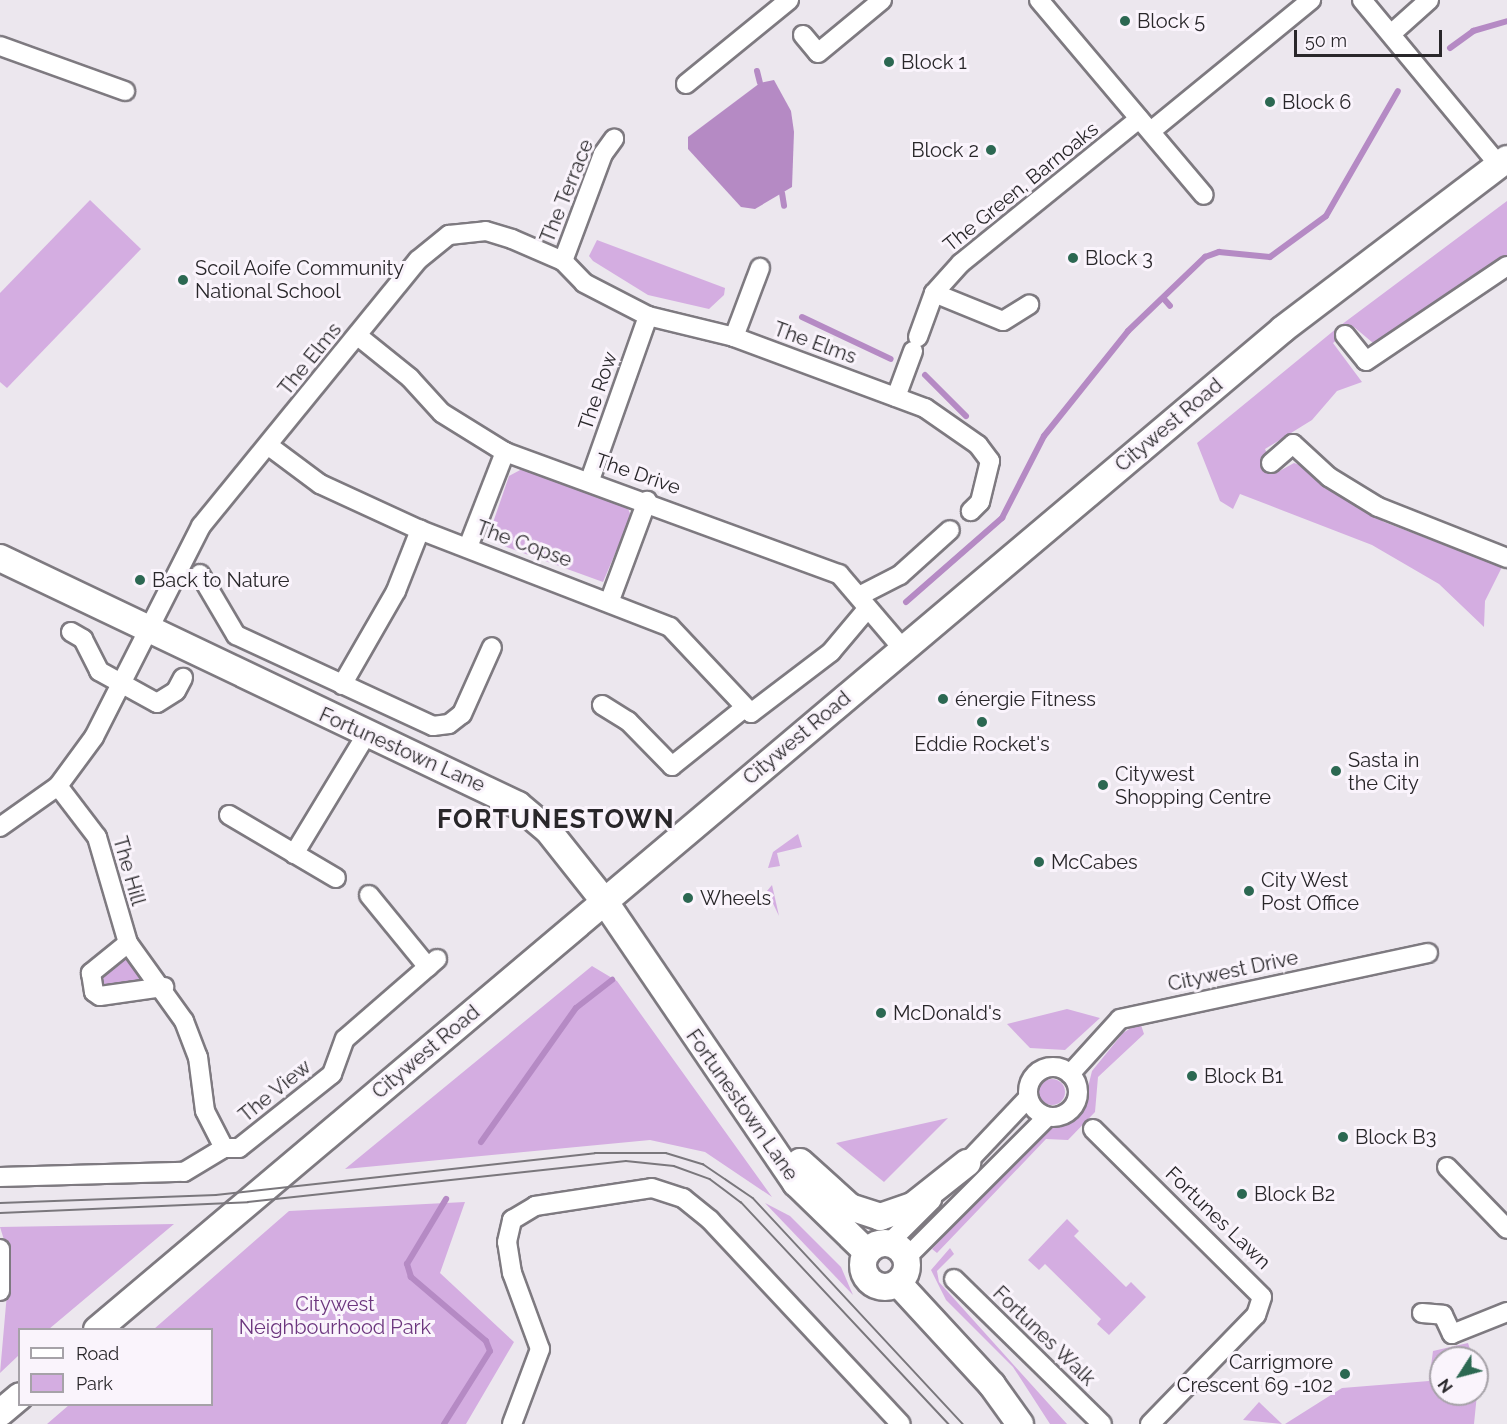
<!DOCTYPE html>
<meta charset="utf-8">
<style>
body{margin:0}
#map{position:relative;width:1507px;height:1424px;overflow:hidden;background:#ece7ee;font-family:Raleway,sans-serif}
div>[style]{position:absolute}
[style*='--x']{left:calc(var(--x)*1px);top:calc(var(--y)*1px);width:calc(var(--w)*1px);rotate:calc(var(--a)*1deg)}
.green>*{inset:0;background:#d4ade1}
.round{border-radius:50%}
.water>*{inset:0;background:#b58ac4}
.stream>*{height:6px;margin:-3px;padding:0 3px;transform-origin:3px;border-radius:3px;background:#b58ac4}
.roads{filter:drop-shadow(2px 0 #7e7a80) drop-shadow(-2px 0 #7e7a80) drop-shadow(0 2px #7e7a80) drop-shadow(0 -2px #7e7a80)}
.street>*{height:18px;margin:-9px;padding:0 9px;transform-origin:9px;border-radius:9px;background:#fff}
.street>.ring{margin:-9px;padding:0;box-sizing:content-box;background:none;border:18px solid #fff;border-radius:50%}
.secondary>*{height:26px;margin:-13px;padding:0 13px;transform-origin:13px;border-radius:13px;background:#fff}
.secondary>.ring{margin:-13px;padding:0;box-sizing:content-box;background:none;border:26px solid #fff;border-radius:50%}
.tram>*{height:1.5px;margin:-0.75px;padding:0 0.75px;transform-origin:0.75px;border-radius:0.75px;background:#7a777c}
.dots>*{width:16px;height:16px;translate:-50% -50%;box-sizing:border-box;border:3px solid #faf4fc;border-radius:50%}
span{translate:-50% -50%;white-space:nowrap;text-align:center;line-height:1.15;-webkit-text-stroke:6px #faf4fc;paint-order:stroke}
.poi-label{font-size:20px;color:#29272a}
.left{translate:0 -50%;text-align:left}
.right{translate:-100% -50%;text-align:right}
.street-label{font-size:20px;color:#29272a}
.park-label{font-size:20px;color:#6c367e}
.district-label{font-size:26px;color:#29272a;font-weight:700;letter-spacing:1.5px}
.legend{position:absolute;left:18px;top:1328px;width:195px;height:78px;box-sizing:border-box;background:#faf4fc;border:2px solid #a6a2a8;margin:0;padding:8px 10px;list-style:none;font-size:18px;color:#29272a}
.legend li{display:flex;align-items:center;gap:12px;height:30px}
.legend b{width:30px;border:2px solid #a6a2a8}
.north{position:absolute;left:1429px;top:1346px;width:60px;height:60px;box-sizing:border-box;background:#faf4fc;border:2px solid #a6a2a8;border-radius:50%;rotate:234deg;font-size:16px;font-weight:700;line-height:24px;text-align:center;color:#29272a}
.north::after{content:'';display:block;margin:auto;width:21px;height:27px;background:#2c6852;clip-path:polygon(50% 0,100% 100%,50% 72%,0 100%)}
.scale{position:absolute;left:1294px;top:30px;width:148px;height:27px;box-sizing:border-box;border:3px solid #29272a;border-top:0;padding-left:8px;font-size:18px;line-height:21px;white-space:nowrap;color:#29272a;-webkit-text-stroke:4px #faf4fc;paint-order:stroke}
</style>
<div id="map">
<div class="green">
<i style="clip-path:polygon(90px 200px,141px 249px,7px 388px,0 382px,0 293px)"></i>
<i style="clip-path:polygon(1507px 201px,1507px 256px,1385px 340px,1373px 343px,1354px 327px,1333px 343px,1362px 382px,1337px 391px,1312px 420px,1265px 449px,1276px 473px,1294px 463px,1306px 467px,1384px 522px,1502px 567px,1485px 601px,1484px 627px,1439px 584px,1372px 545px,1240px 494px,1233px 509px,1220px 501px,1197px 443px,1337px 328px)"></i>
<i style="clip-path:polygon(597px 240px,725px 288px,724px 295px,709px 309px,648px 295px,593px 261px,589px 256px)"></i>
<i style="clip-path:polygon(522px 469px,627px 506px,631px 516px,603px 582px,487px 540px,509px 476px)"></i>
<i style="clip-path:polygon(798px 834px,802px 847px,777px 853px,780px 866px,768px 868px,773px 852px)"></i>
<i style="clip-path:polygon(772px 885px,779px 916px,767px 891px)"></i>
<i style="clip-path:polygon(126px 955px,145px 983px,100px 988px,99px 974px)"></i>
<i style="clip-path:polygon(592px 966px,617px 981px,772px 1197px,705px 1152px,650px 1140px,345px 1169px)"></i>
<i style="clip-path:polygon(1067px 1009px,1100px 1018px,1065px 1050px,1030px 1048px,1007px 1024px)"></i>
<i style="clip-path:polygon(1140px 1022px,1144px 1034px,1098px 1077px,1095px 1112px,1068px 1140px,1046px 1139px,937px 1253px,932px 1249px,1044px 1130px,1082px 1111px,1092px 1071px,1123px 1033px)"></i>
<i class="round" style="left:1039px;top:1079px;width:26px;height:26px"></i>
<i style="clip-path:polygon(948px 1118px,884px 1182px,836px 1143px)"></i>
<i style="clip-path:polygon(465px 1202px,440px 1273px,514px 1342px,466px 1424px,47px 1424px,69px 1405px,212px 1404px,212px 1330px,154px 1329px,289px 1211px)"></i>
<i style="clip-path:polygon(765px 1203px,790px 1216px,841px 1267px,853px 1295px)"></i>
<i style="clip-path:polygon(1067px 1219px,1079px 1231px,1074px 1236px,1126px 1287px,1131px 1282px,1146px 1297px,1109px 1335px,1097px 1324px,1101px 1319px,1045px 1264px,1039px 1270px,1028px 1260px)"></i>
<i style="clip-path:polygon(174px 1224px,49px 1329px,20px 1330px,19px 1355px,0 1373px,10px 1259px,0 1227px)"></i>
<i style="clip-path:polygon(950px 1248px,954px 1254px,937px 1271px,939px 1282px,1067px 1424px,1050px 1424px,1013px 1367px,946px 1300px,931px 1270px)"></i>
<i style="clip-path:polygon(1468px 1343px,1473px 1358px,1441px 1358px,1441px 1394px,1477px 1394px,1474px 1424px,1285px 1424px,1342px 1388px,1429px 1381px,1433px 1351px)"></i>
<i style="clip-path:polygon(1259px 1402px,1282px 1424px,1243px 1420px)"></i>
</div>
<div class="water">
<i style="clip-path:polygon(774px 80px,791px 111px,794px 132px,792px 187px,755px 209px,741px 207px,688px 149px,688px 137px,760px 83px)"></i>
</div>
<div class="stream">
<i style="--x:1450;--y:48;--w:29;--a:-36"></i>
<i style="--x:1473;--y:31;--w:35;--a:-16"></i>
<i style="--x:757;--y:71;--w:12;--a:76"></i>
<i style="--x:782;--y:193;--w:13;--a:81"></i>
<i style="--x:1164;--y:299;--w:9;--a:49"></i>
<i style="--x:802;--y:317;--w:98;--a:25.3"></i>
<i style="--x:925;--y:375;--w:58;--a:45"></i>
<i style="--x:906;--y:602;--w:128;--a:-41.2"></i>
<i style="--x:1002;--y:518;--w:92;--a:-62.9"></i>
<i style="--x:1044;--y:436;--w:134;--a:-51.3"></i>
<i style="--x:1128;--y:331;--w:107;--a:-43.9"></i>
<i style="--x:1205;--y:257;--w:15;--a:-20"></i>
<i style="--x:1219;--y:252;--w:51;--a:5.6"></i>
<i style="--x:1270;--y:257;--w:69;--a:-36.2"></i>
<i style="--x:1326;--y:216;--w:144;--a:-60.1"></i>
<i style="--x:481;--y:1142;--w:164;--a:-54.7"></i>
<i style="--x:576;--y:1008;--w:46;--a:-37.9"></i>
<i style="--x:444;--y:1424;--w:86;--a:-57.8"></i>
<i style="--x:490;--y:1351;--w:11;--a:-112"></i>
<i style="--x:486;--y:1341;--w:99;--a:-139.5"></i>
<i style="--x:411;--y:1277;--w:14;--a:-107"></i>
<i style="--x:407;--y:1264;--w:76;--a:-59"></i>
</div>
<div class="roads">
<div class="street">
<i style="--x:1039;--y:0;--w:255;--a:49.8"></i>
<i style="--x:1362;--y:0;--w:214;--a:50.3"></i>
<i style="--x:1391;--y:34;--w:51;--a:-41.8"></i>
<i style="--x:803;--y:35;--w:23;--a:50"></i>
<i style="--x:818;--y:53;--w:83;--a:-39.6"></i>
<i style="--x:0;--y:46;--w:133;--a:19.8"></i>
<i style="--x:686;--y:84;--w:133;--a:-39.2"></i>
<i style="--x:1151;--y:131;--w:207;--a:-39.3"></i>
<i style="--x:563;--y:261;--w:114;--a:-69.5"></i>
<i style="--x:603;--y:154;--w:19;--a:-54"></i>
<i style="--x:934;--y:293;--w:74;--a:22.1"></i>
<i style="--x:1003;--y:321;--w:31;--a:-32"></i>
<i style="--x:1345;--y:335;--w:33;--a:51"></i>
<i style="--x:1366;--y:361;--w:170;--a:-34"></i>
<i style="--x:358;--y:336;--w:67;--a:38.9"></i>
<i style="--x:410;--y:378;--w:47;--a:47.6"></i>
<i style="--x:442;--y:413;--w:74;--a:31.8"></i>
<i style="--x:505;--y:452;--w:356;--a:20.1"></i>
<i style="--x:839;--y:574;--w:99;--a:49.5"></i>
<i style="--x:734;--y:337;--w:74;--a:-69.4"></i>
<i style="--x:918;--y:337;--w:47;--a:-70"></i>
<i style="--x:934;--y:293;--w:40;--a:-48"></i>
<i style="--x:961;--y:263;--w:229;--a:-39"></i>
<i style="--x:896;--y:397;--w:49;--a:-69.7"></i>
<i style="--x:269;--y:446;--w:64;--a:36.7"></i>
<i style="--x:320;--y:484;--w:110;--a:24.7"></i>
<i style="--x:420;--y:530;--w:268;--a:21.2"></i>
<i style="--x:670;--y:627;--w:118;--a:46.7"></i>
<i style="--x:751;--y:713;--w:101;--a:-37.3"></i>
<i style="--x:831;--y:652;--w:57;--a:-49.9"></i>
<i style="--x:1271;--y:463;--w:29;--a:-41"></i>
<i style="--x:1293;--y:444;--w:49;--a:42.5"></i>
<i style="--x:1329;--y:477;--w:57;--a:31.5"></i>
<i style="--x:1378;--y:507;--w:139;--a:21.6"></i>
<i style="--x:590;--y:480;--w:174;--a:-70.5"></i>
<i style="--x:468;--y:547;--w:102;--a:-68.7"></i>
<i style="--x:200;--y:574;--w:71;--a:59.5"></i>
<i style="--x:236;--y:635;--w:217;--a:24.8"></i>
<i style="--x:433;--y:726;--w:16;--a:-7"></i>
<i style="--x:449;--y:724;--w:16;--a:-38"></i>
<i style="--x:462;--y:714;--w:73;--a:-65.9"></i>
<i style="--x:859;--y:596;--w:46;--a:-27.1"></i>
<i style="--x:900;--y:575;--w:67;--a:-42"></i>
<i style="--x:610;--y:600;--w:106;--a:-69.5"></i>
<i style="--x:71;--y:632;--w:14;--a:30"></i>
<i style="--x:83;--y:639;--w:36;--a:63"></i>
<i style="--x:99;--y:671;--w:66;--a:28.9"></i>
<i style="--x:157;--y:703;--w:22;--a:-32"></i>
<i style="--x:176;--y:691;--w:15;--a:-62"></i>
<i style="--x:342;--y:685;--w:108;--a:-60.1"></i>
<i style="--x:396;--y:591;--w:66;--a:-68.5"></i>
<i style="--x:602;--y:705;--w:31;--a:32"></i>
<i style="--x:628;--y:721;--w:63;--a:45.6"></i>
<i style="--x:672;--y:766;--w:90;--a:-38.7"></i>
<i style="--x:58;--y:786;--w:64;--a:52.6"></i>
<i style="--x:97;--y:837;--w:110;--a:73.7"></i>
<i style="--x:128;--y:943;--w:96;--a:54.3"></i>
<i style="--x:184;--y:1021;--w:39;--a:69"></i>
<i style="--x:198;--y:1057;--w:54;--a:82.6"></i>
<i style="--x:205;--y:1111;--w:42;--a:62.8"></i>
<i style="--x:229;--y:815;--w:124;--a:30.5"></i>
<i style="--x:0;--y:827;--w:71;--a:-35.3"></i>
<i style="--x:58;--y:786;--w:61;--a:-53.7"></i>
<i style="--x:94;--y:737;--w:237;--a:-63.1"></i>
<i style="--x:201;--y:526;--w:343;--a:-50.8"></i>
<i style="--x:418;--y:260;--w:40;--a:-39"></i>
<i style="--x:449;--y:235;--w:37;--a:-6"></i>
<i style="--x:486;--y:231;--w:27;--a:17"></i>
<i style="--x:512;--y:239;--w:56;--a:23.3"></i>
<i style="--x:563;--y:261;--w:30;--a:46"></i>
<i style="--x:584;--y:283;--w:72;--a:27.3"></i>
<i style="--x:648;--y:316;--w:89;--a:13.7"></i>
<i style="--x:734;--y:337;--w:204;--a:20.4"></i>
<i style="--x:925;--y:408;--w:65;--a:34.9"></i>
<i style="--x:978;--y:445;--w:20;--a:53"></i>
<i style="--x:990;--y:461;--w:42;--a:103.7"></i>
<i style="--x:980;--y:502;--w:13;--a:135"></i>
<i style="--x:294;--y:854;--w:139;--a:-58.8"></i>
<i style="--x:369;--y:895;--w:93;--a:50.7"></i>
<i style="--x:128;--y:943;--w:48;--a:141"></i>
<i style="--x:91;--y:973;--w:19;--a:81"></i>
<i style="--x:94;--y:992;--w:7;--a:34"></i>
<i style="--x:100;--y:996;--w:65;--a:-8"></i>
<i class="ring" style="left:1028px;top:1067px;width:32px;height:32px"></i>
<i style="--x:1070;--y:1074;--w:74;--a:-47.7"></i>
<i style="--x:1120;--y:1019;--w:315;--a:-12.1"></i>
<i style="--x:1093;--y:1129;--w:238;--a:44.8"></i>
<i style="--x:1262;--y:1297;--w:19;--a:108"></i>
<i style="--x:1256;--y:1315;--w:152;--a:134.2"></i>
<i style="--x:1447;--y:1167;--w:86;--a:45.9"></i>
<i style="--x:959;--y:1171;--w:100;--a:-46.6"></i>
<i style="--x:0;--y:1177;--w:184;--a:-1.6"></i>
<i style="--x:184;--y:1172;--w:47;--a:-31"></i>
<i style="--x:224;--y:1148;--w:15;--a:0"></i>
<i style="--x:239;--y:1148;--w:119;--a:-38.5"></i>
<i style="--x:332;--y:1074;--w:37;--a:-70"></i>
<i style="--x:345;--y:1039;--w:122;--a:-41"></i>
<i style="--x:889;--y:1243;--w:61;--a:-45"></i>
<i style="--x:0;--y:1249;--w:42;--a:90"></i>
<i style="--x:906;--y:1258;--w:199;--a:-45"></i>
<i style="--x:954;--y:1279;--w:207;--a:44.4"></i>
<i style="--x:1422;--y:1313;--w:21;--a:5"></i>
<i style="--x:1443;--y:1315;--w:21;--a:65"></i>
<i style="--x:1452;--y:1334;--w:59;--a:-21.8"></i>
<i style="--x:512;--y:1424;--w:80;--a:-69.5"></i>
<i style="--x:540;--y:1349;--w:81;--a:-110.2"></i>
<i style="--x:512;--y:1273;--w:31;--a:-99"></i>
<i style="--x:507;--y:1242;--w:23;--a:-77"></i>
<i style="--x:512;--y:1220;--w:27;--a:-31"></i>
<i style="--x:535;--y:1206;--w:118;--a:-8.7"></i>
<i style="--x:652;--y:1188;--w:33;--a:18"></i>
<i style="--x:683;--y:1198;--w:35;--a:39"></i>
<i style="--x:710;--y:1220;--w:279;--a:46.9"></i>
</div>
<div class="secondary">
<i style="--x:0;--y:558;--w:574;--a:25.49"></i>
<i style="--x:518;--y:805;--w:38;--a:40"></i>
<i style="--x:547;--y:829;--w:93;--a:51.5"></i>
<i style="--x:605;--y:902;--w:340;--a:55.8"></i>
<i style="--x:796;--y:1183;--w:99;--a:44.2"></i>
<i style="--x:800;--y:1162;--w:67;--a:42"></i>
<i style="--x:850;--y:1207;--w:32;--a:18"></i>
<i style="--x:880;--y:1217;--w:36;--a:-19"></i>
<i style="--x:914;--y:1205;--w:68;--a:-38.4"></i>
<i class="ring" style="left:863px;top:1243px;width:18px;height:18px"></i>
<i style="--x:898;--y:1283;--w:139;--a:47.3"></i>
<i style="--x:992;--y:1385;--w:48;--a:54.3"></i>
<i style="--x:97;--y:1330;--w:1552;--a:-40.16"></i>
<i style="--x:1283;--y:329;--w:281;--a:-37.2"></i>
<i style="--x:0;--y:1413;--w:26;--a:-40"></i>
</div>
</div>
<div class="tram">
<i style="--x:0;--y:1203;--w:216;--a:-2.1"></i>
<i style="--x:216;--y:1195;--w:381;--a:-6.3"></i>
<i style="--x:595;--y:1153;--w:71;--a:0"></i>
<i style="--x:666;--y:1153;--w:39;--a:17"></i>
<i style="--x:703;--y:1164;--w:60;--a:34.2"></i>
<i style="--x:753;--y:1198;--w:309;--a:47.1"></i>
<i style="--x:0;--y:1213;--w:248;--a:-2.5"></i>
<i style="--x:248;--y:1202;--w:380;--a:-6.2"></i>
<i style="--x:626;--y:1161;--w:48;--a:5.9"></i>
<i style="--x:674;--y:1166;--w:38;--a:20"></i>
<i style="--x:710;--y:1179;--w:39;--a:37"></i>
<i style="--x:741;--y:1202;--w:304;--a:46.9"></i>
</div>
<div class="dots">
<i style="left:1125px;top:21px;background:#2c6852"></i>
<i style="left:889px;top:62px;background:#2c6852"></i>
<i style="left:1270px;top:102px;background:#2c6852"></i>
<i style="left:991px;top:150px;background:#2c6852"></i>
<i style="left:1073px;top:258px;background:#2c6852"></i>
<i style="left:183px;top:280px;background:#2c6852"></i>
<i style="left:140px;top:580px;background:#2c6852"></i>
<i style="left:943px;top:699px;background:#2c6852"></i>
<i style="left:982px;top:722px;background:#2c6852"></i>
<i style="left:1336px;top:771px;background:#2c6852"></i>
<i style="left:1103px;top:785px;background:#2c6852"></i>
<i style="left:1039px;top:862px;background:#2c6852"></i>
<i style="left:1249px;top:891px;background:#2c6852"></i>
<i style="left:688px;top:898px;background:#2c6852"></i>
<i style="left:881px;top:1013px;background:#2c6852"></i>
<i style="left:1192px;top:1076px;background:#2c6852"></i>
<i style="left:1343px;top:1137px;background:#2c6852"></i>
<i style="left:1242px;top:1194px;background:#2c6852"></i>
<i style="left:1345px;top:1374px;background:#2c6852"></i>
</div>
<div class="poi-label">
<span class="left" style="left:1137px;top:21px">Block 5</span>
<span class="left" style="left:901px;top:62px">Block 1</span>
<span class="left" style="left:1282px;top:102px">Block 6</span>
<span class="right" style="left:979px;top:150px">Block 2</span>
<span class="left" style="left:1085px;top:258px">Block 3</span>
<span class="left" style="left:195px;top:280px">Scoil Aoife Community<br>National School</span>
<span class="left" style="left:152px;top:580px">Back to Nature</span>
<span class="left" style="left:955px;top:699px">énergie Fitness</span>
<span style="left:982px;top:744px">Eddie Rocket's</span>
<span class="left" style="left:1348px;top:772px">Sasta in<br>the City</span>
<span class="left" style="left:1115px;top:786px">Citywest<br>Shopping Centre</span>
<span class="left" style="left:1051px;top:862px">McCabes</span>
<span class="left" style="left:1261px;top:892px">City West<br>Post Office</span>
<span class="left" style="left:700px;top:898px">Wheels</span>
<span class="left" style="left:893px;top:1013px">McDonald's</span>
<span class="left" style="left:1204px;top:1076px">Block B1</span>
<span class="left" style="left:1355px;top:1137px">Block B3</span>
<span class="left" style="left:1254px;top:1194px">Block B2</span>
<span class="right" style="left:1333px;top:1374px">Carrigmore<br>Crescent 69 -102</span>
</div>
<div class="street-label">
<span style="left:1021px;top:187px;rotate:-39deg">The Green, Barnoaks</span>
<span style="left:567px;top:191px;rotate:-68deg">The Terrace</span>
<span style="left:815px;top:343px;rotate:20deg">The Elms</span>
<span style="left:310px;top:359px;rotate:-51deg">The Elms</span>
<span style="left:598px;top:391px;rotate:-71deg">The Row</span>
<span style="left:1169px;top:425px;rotate:-40deg">Citywest Road</span>
<span style="left:638px;top:474px;rotate:19deg">The Drive</span>
<span style="left:524px;top:544px;rotate:20deg">The Copse</span>
<span style="left:797px;top:738px;rotate:-40deg">Citywest Road</span>
<span style="left:402px;top:750px;rotate:24deg">Fortunestown Lane</span>
<span style="left:129px;top:871px;rotate:74deg">The Hill</span>
<span style="left:1233px;top:971px;rotate:-12deg">Citywest Drive</span>
<span style="left:426px;top:1052px;rotate:-40deg">Citywest Road</span>
<span style="left:275px;top:1091px;rotate:-39deg">The View</span>
<span style="left:742px;top:1105px;rotate:55deg">Fortunestown Lane</span>
<span style="left:1218px;top:1218px;rotate:44deg">Fortunes Lawn</span>
<span style="left:1044px;top:1336px;rotate:44deg">Fortunes Walk</span>
</div>
<div class="park-label">
<span style="left:335px;top:1316px">Citywest<br>Neighbourhood Park</span>
</div>
<div class="district-label">
<span style="left:556px;top:820px">FORTUNESTOWN</span>
</div>
<ul class="legend">
<li><b style="height:8px;background:#fff"></b>Road</li>
<li><b style="height:16px;background:#d4ade1"></b>Park</li>
</ul>
<div class="north">N</div>
<div class="scale">50 m</div>
</div>
